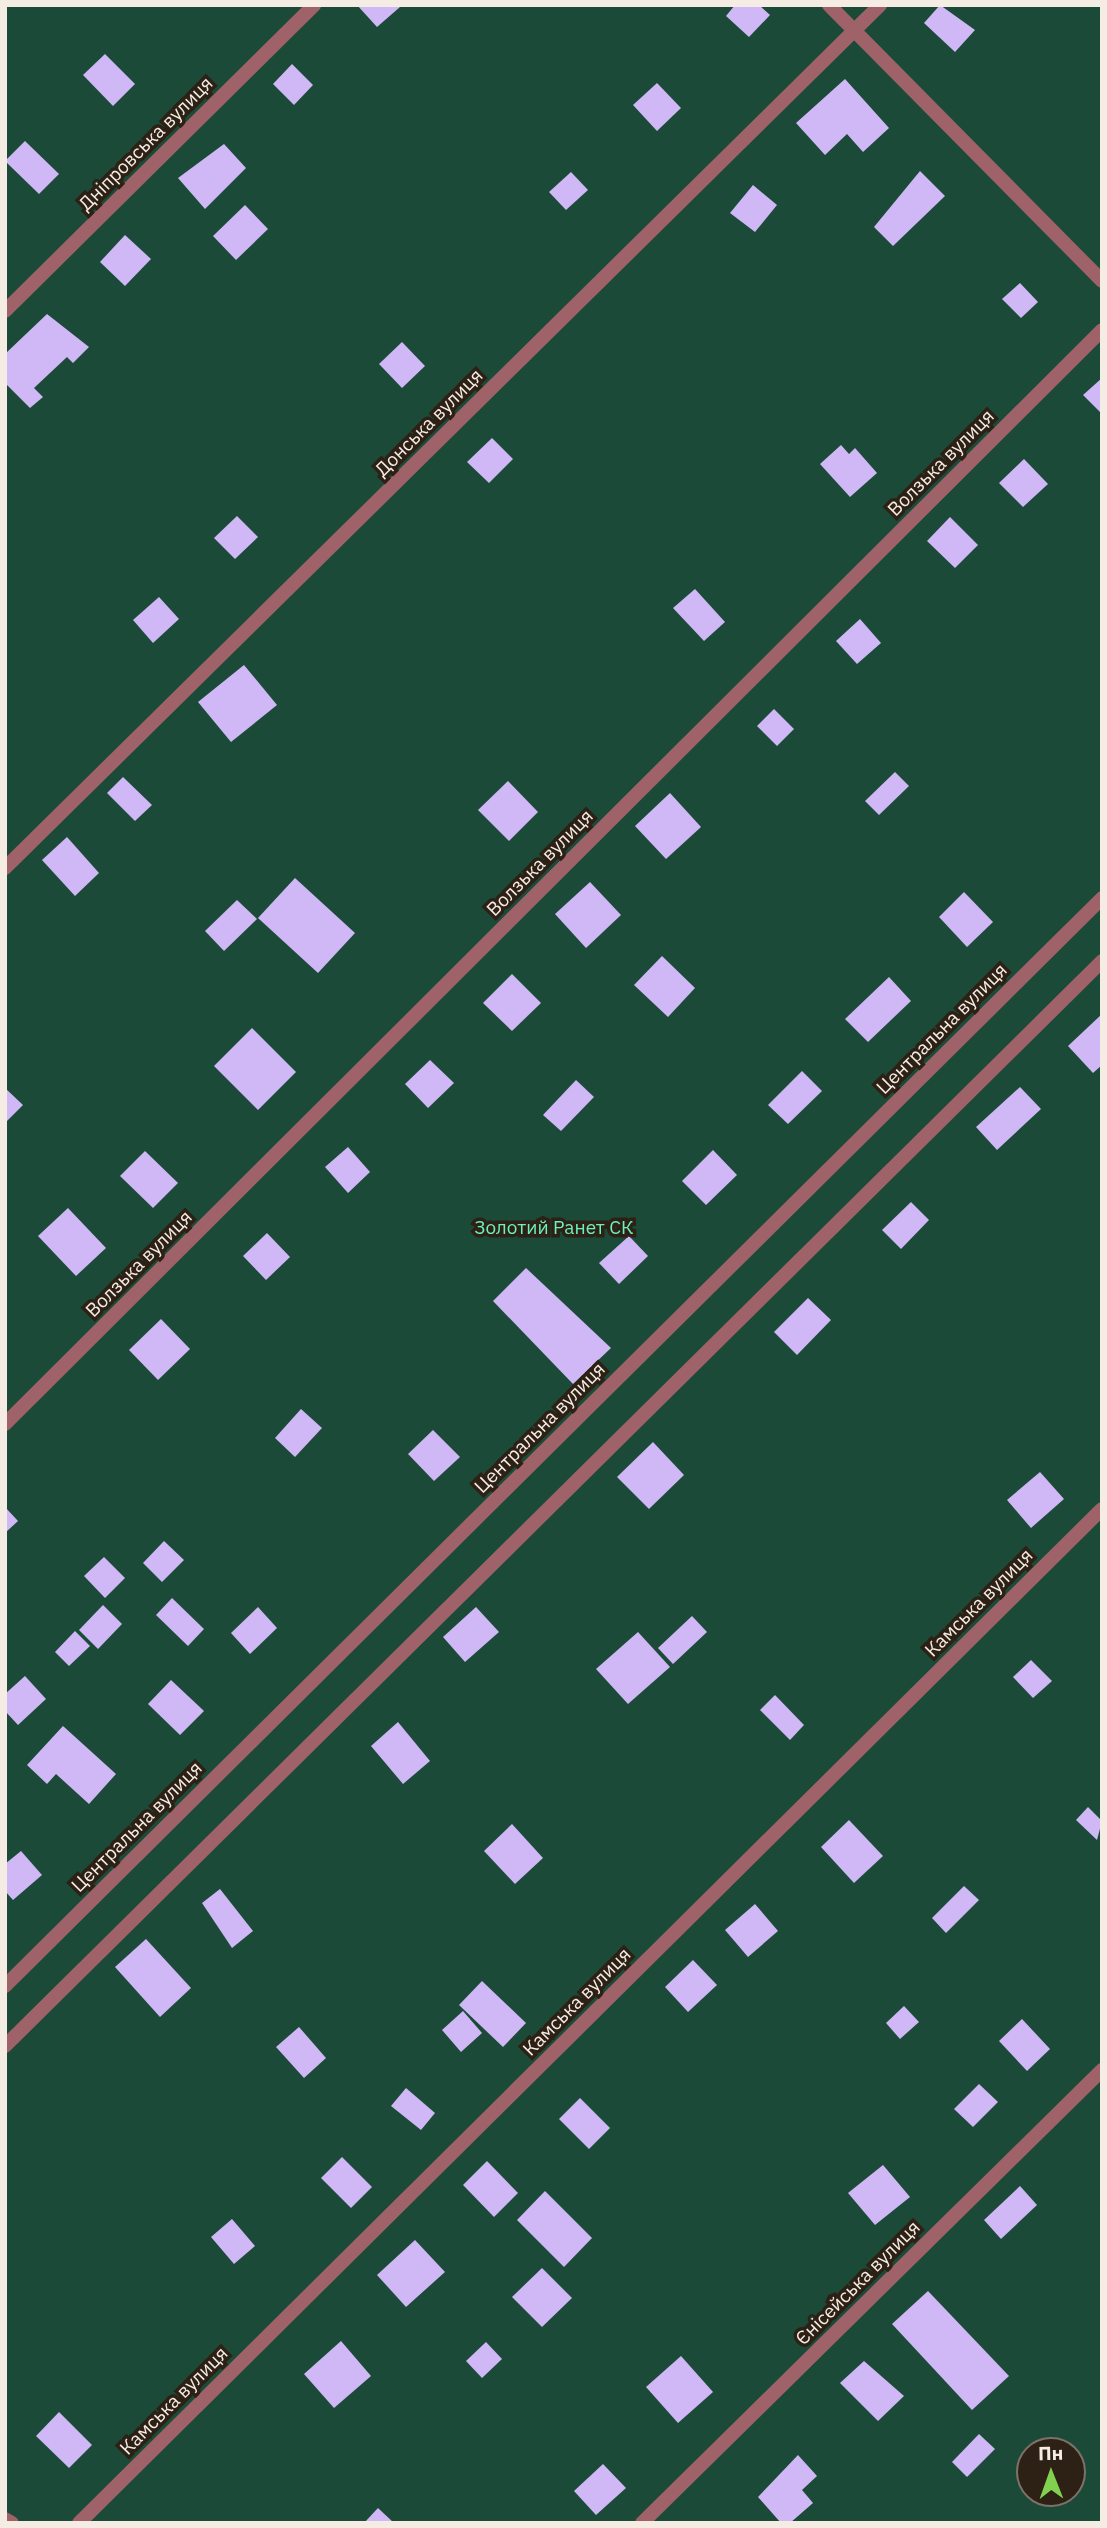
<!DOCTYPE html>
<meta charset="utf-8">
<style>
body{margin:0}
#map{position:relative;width:1107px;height:2528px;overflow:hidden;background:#372a1e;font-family:"IBM Plex Sans",sans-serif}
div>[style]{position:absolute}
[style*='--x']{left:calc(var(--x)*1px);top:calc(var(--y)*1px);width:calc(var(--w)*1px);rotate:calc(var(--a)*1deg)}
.green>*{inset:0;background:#1b4b38}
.building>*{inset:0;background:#d0b8f6}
.street>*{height:14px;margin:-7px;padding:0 7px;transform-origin:7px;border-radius:7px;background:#9e6268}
span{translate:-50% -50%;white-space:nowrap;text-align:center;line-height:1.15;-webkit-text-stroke:7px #2d2015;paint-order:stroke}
.street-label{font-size:19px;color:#f5ece4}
.park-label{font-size:19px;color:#6af1bc}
.frame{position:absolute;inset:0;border:7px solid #f5ece4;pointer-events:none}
.north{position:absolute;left:1016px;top:2437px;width:70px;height:70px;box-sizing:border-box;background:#2d2015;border:2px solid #7d7268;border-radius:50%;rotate:359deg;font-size:19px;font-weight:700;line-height:28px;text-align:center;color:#f5ece4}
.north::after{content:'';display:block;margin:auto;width:24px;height:32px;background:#82d04f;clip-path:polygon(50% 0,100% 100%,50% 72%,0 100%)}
</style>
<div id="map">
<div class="green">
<i style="clip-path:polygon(evenodd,5px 5px,1102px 5px,1102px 2523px,5px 2523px,5px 5px,1030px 2451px,1072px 2451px,1072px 2493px,1030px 2493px,1030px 2451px)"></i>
</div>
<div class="building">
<i style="clip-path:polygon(357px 5px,398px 5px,400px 7px,377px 27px)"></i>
<i style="clip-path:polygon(735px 5px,759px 5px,770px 15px,749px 37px,726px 16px)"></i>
<i style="clip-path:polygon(940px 5px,975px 30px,955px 52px,924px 23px)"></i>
<i style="clip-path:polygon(105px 54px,135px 84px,113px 106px,83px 75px)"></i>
<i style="clip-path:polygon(292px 64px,313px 85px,294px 105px,273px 84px)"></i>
<i style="clip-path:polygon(845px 79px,889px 128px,863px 152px,847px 134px,825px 155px,796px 123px)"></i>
<i style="clip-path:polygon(657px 83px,681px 108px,657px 131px,633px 105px)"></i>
<i style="clip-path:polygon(25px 141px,59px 174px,39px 194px,5px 161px)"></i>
<i style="clip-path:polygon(224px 144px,246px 168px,205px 209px,178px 178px)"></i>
<i style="clip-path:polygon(920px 171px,945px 196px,893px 246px,874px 227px)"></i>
<i style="clip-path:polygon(571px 172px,588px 190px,566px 210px,549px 192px)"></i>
<i style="clip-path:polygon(753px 185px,777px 205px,755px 232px,730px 213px)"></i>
<i style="clip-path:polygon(245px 205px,268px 229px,236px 260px,213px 236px)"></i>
<i style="clip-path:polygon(125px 235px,151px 259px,125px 286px,100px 262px)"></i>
<i style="clip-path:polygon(1020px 283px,1038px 302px,1021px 318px,1002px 299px)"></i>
<i style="clip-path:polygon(47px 314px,89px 347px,73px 363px,67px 357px,34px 388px,43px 397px,30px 408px,5px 383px,5px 354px)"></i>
<i style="clip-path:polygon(402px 342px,425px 366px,402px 388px,379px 364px)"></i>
<i style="clip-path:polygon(1102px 378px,1102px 414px,1083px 395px)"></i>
<i style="clip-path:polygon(492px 438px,513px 459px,489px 483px,467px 462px)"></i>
<i style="clip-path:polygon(841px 445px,849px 454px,855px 448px,877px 473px,850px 497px,820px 464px)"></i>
<i style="clip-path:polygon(1024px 459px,1048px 484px,1023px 507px,999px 483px)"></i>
<i style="clip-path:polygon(237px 516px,258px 537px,235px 559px,214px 538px)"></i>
<i style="clip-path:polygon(950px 517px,978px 545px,955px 568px,927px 541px)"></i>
<i style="clip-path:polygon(695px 589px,725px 622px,704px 641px,673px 608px)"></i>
<i style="clip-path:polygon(159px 597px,179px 619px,153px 643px,133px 620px)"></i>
<i style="clip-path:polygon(860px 619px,881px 643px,857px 664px,836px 641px)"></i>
<i style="clip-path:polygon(244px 665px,277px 705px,231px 742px,198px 702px)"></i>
<i style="clip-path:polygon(774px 709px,794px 729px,777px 746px,757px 726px)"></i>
<i style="clip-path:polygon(895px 772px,909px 786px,879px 815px,865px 801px)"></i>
<i style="clip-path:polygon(123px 777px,152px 805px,135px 821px,107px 793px)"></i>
<i style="clip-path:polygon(508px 781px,538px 812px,509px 841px,478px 810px)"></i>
<i style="clip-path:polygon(670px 793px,701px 827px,666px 859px,635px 826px)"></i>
<i style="clip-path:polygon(67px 837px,99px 873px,75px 896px,42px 860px)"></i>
<i style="clip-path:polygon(295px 878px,355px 933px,318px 973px,258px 918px)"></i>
<i style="clip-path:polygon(590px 882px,621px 915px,586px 948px,555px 914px)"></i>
<i style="clip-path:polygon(964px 892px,993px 922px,967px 947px,939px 917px)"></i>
<i style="clip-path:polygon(237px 900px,257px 919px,224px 951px,205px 931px)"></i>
<i style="clip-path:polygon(662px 956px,695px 988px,668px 1017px,634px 985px)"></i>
<i style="clip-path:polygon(512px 974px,541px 1003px,512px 1031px,483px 1003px)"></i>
<i style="clip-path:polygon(889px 977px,911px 1001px,868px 1042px,845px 1019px)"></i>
<i style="clip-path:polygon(1102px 1014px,1102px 1065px,1093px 1073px,1068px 1046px)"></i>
<i style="clip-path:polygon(252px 1028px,296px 1072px,258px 1110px,214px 1066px)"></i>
<i style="clip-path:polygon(430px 1060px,454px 1083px,428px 1108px,405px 1084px)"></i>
<i style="clip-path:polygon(802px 1071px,822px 1091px,788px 1124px,768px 1105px)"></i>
<i style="clip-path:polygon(576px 1080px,594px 1097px,561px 1131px,543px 1115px)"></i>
<i style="clip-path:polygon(1020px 1087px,1041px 1109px,997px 1150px,976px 1127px)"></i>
<i style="clip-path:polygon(5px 1088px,23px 1105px,5px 1123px)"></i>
<i style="clip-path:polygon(348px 1147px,370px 1172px,348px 1193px,325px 1167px)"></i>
<i style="clip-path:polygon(713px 1150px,737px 1175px,706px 1205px,682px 1181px)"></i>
<i style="clip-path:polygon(145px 1151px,178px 1183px,153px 1208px,120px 1176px)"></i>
<i style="clip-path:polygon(911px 1202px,929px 1220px,901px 1249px,882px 1230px)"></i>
<i style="clip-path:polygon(68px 1208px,106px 1248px,76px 1276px,38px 1236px)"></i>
<i style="clip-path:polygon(267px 1233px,290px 1257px,266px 1280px,243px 1256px)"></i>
<i style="clip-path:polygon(629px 1236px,648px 1256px,619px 1284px,599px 1263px)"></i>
<i style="clip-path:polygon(526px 1268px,611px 1348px,573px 1384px,493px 1301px)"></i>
<i style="clip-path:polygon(808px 1298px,831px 1320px,797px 1355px,774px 1332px)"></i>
<i style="clip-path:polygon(161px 1319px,190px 1349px,158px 1380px,129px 1350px)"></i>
<i style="clip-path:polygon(301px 1409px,322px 1428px,295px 1457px,275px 1438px)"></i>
<i style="clip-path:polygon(433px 1430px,460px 1457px,434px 1481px,408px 1454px)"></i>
<i style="clip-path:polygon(653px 1442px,684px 1475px,649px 1509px,617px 1477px)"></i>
<i style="clip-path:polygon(1040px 1472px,1064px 1499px,1031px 1528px,1007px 1500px)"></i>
<i style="clip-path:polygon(5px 1507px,18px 1521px,5px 1533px)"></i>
<i style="clip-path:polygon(164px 1541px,184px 1560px,162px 1582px,143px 1563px)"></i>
<i style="clip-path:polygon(104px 1557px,125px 1578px,105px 1598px,84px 1576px)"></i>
<i style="clip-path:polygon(172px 1598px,204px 1629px,188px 1646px,156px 1615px)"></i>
<i style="clip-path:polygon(103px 1605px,122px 1624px,98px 1649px,79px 1630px)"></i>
<i style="clip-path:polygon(258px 1607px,277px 1628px,250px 1654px,231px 1633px)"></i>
<i style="clip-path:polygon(476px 1607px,499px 1632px,465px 1662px,443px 1637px)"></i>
<i style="clip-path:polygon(692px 1616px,707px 1632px,673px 1664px,658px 1648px)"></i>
<i style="clip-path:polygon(75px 1631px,90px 1646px,69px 1666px,55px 1652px)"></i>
<i style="clip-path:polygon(638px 1632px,670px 1667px,628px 1704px,596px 1669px)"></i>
<i style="clip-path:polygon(1031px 1660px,1052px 1681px,1033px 1698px,1013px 1677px)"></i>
<i style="clip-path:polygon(25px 1676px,46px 1699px,18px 1725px,5px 1711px,5px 1694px)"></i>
<i style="clip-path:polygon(171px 1680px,204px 1711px,180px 1735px,148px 1704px)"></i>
<i style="clip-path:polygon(775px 1695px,804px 1725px,790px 1740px,760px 1710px)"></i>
<i style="clip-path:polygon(398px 1722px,430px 1761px,403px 1784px,371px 1746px)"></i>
<i style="clip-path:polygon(63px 1726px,116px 1774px,89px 1804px,56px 1774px,47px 1784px,27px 1765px)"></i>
<i style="clip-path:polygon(1088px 1807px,1102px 1821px,1097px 1840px,1076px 1820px)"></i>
<i style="clip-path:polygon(849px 1820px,883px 1856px,854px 1883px,821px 1847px)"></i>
<i style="clip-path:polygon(512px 1824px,543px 1858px,515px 1884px,484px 1851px)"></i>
<i style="clip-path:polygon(21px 1851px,42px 1875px,13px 1900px,5px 1891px,5px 1864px)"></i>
<i style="clip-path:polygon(964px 1886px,979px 1900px,946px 1933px,932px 1918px)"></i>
<i style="clip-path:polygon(220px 1889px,253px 1931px,232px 1948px,202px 1903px)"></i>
<i style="clip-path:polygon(755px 1904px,778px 1931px,748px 1957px,725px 1930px)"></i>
<i style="clip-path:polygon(146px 1939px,191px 1988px,160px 2017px,115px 1967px)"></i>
<i style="clip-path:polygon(693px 1960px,717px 1985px,688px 2012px,665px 1987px)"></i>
<i style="clip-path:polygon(482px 1981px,526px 2023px,503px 2047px,459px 2005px)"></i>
<i style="clip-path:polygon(904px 2006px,919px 2022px,900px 2039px,886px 2023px)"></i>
<i style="clip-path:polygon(463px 2011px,482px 2033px,461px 2052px,442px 2030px)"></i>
<i style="clip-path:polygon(1022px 2019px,1050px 2049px,1027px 2071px,999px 2041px)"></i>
<i style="clip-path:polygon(299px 2027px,326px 2058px,304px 2078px,276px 2047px)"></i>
<i style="clip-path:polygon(979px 2084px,998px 2102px,973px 2127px,954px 2109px)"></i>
<i style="clip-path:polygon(406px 2088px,435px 2113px,421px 2130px,391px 2106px)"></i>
<i style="clip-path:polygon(580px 2098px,610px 2128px,589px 2149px,559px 2119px)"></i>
<i style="clip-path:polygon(342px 2157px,372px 2187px,351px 2208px,321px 2178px)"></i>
<i style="clip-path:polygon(487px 2161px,518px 2193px,494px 2217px,463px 2185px)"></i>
<i style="clip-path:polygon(883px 2165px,910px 2197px,875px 2225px,848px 2193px)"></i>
<i style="clip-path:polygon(1020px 2186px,1037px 2205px,1001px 2239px,984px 2220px)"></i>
<i style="clip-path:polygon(545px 2191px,592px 2238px,564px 2267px,517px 2220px)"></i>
<i style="clip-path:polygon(232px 2219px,255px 2246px,234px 2264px,211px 2237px)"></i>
<i style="clip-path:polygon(415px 2240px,445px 2272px,406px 2307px,377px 2275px)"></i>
<i style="clip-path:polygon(542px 2268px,572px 2298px,542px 2327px,512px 2297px)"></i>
<i style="clip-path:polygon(928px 2291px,1009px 2376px,972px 2410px,892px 2324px)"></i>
<i style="clip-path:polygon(341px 2341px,371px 2376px,334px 2408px,304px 2374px)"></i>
<i style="clip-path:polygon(486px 2342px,502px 2359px,482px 2378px,466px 2361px)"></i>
<i style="clip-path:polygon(681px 2356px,713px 2392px,678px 2423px,646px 2387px)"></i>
<i style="clip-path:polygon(864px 2361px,904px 2396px,878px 2421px,840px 2383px)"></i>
<i style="clip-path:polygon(59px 2412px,92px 2445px,69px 2468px,36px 2436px)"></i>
<i style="clip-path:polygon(979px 2434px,995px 2449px,967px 2477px,952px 2462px)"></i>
<i style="clip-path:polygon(798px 2455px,817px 2476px,802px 2490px,813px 2503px,790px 2523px,781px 2523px,758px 2497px)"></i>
<i style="clip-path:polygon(603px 2464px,626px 2488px,596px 2515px,574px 2491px)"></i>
<i style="clip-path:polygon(378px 2508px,394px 2523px,364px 2523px)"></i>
</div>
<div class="street">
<i style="--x:829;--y:5;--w:388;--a:45.3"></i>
<i style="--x:5;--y:311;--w:435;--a:-44.7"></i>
<i style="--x:5;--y:868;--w:1229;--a:-44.6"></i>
<i style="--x:5;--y:1424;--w:1549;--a:-44.92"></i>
<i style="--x:5;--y:1986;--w:1545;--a:-44.76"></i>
<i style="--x:5;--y:2046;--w:1543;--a:-44.68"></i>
<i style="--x:5;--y:2519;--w:8;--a:30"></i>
<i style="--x:79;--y:2523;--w:1440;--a:-44.75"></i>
<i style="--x:642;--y:2523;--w:646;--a:-44.56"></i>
</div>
<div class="street-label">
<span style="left:146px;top:144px;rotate:-45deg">Дніпровська вулиця</span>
<span style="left:429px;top:423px;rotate:-45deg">Донська вулиця</span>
<span style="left:941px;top:463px;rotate:-45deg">Волзька вулиця</span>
<span style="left:540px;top:863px;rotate:-45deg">Волзька вулиця</span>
<span style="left:942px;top:1029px;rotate:-45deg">Центральна вулиця</span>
<span style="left:139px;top:1264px;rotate:-45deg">Волзька вулиця</span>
<span style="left:540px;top:1428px;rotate:-45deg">Центральна вулиця</span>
<span style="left:979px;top:1603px;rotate:-45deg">Камська вулиця</span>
<span style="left:137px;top:1827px;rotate:-45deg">Центральна вулиця</span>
<span style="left:577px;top:2002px;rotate:-45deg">Камська вулиця</span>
<span style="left:858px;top:2283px;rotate:-45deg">Єнісейська вулиця</span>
<span style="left:174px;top:2401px;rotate:-45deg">Камська вулиця</span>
</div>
<div class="park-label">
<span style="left:554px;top:1228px">Золотий Ранет СК</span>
</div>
<div class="frame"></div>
<div class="north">Пн</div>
</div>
